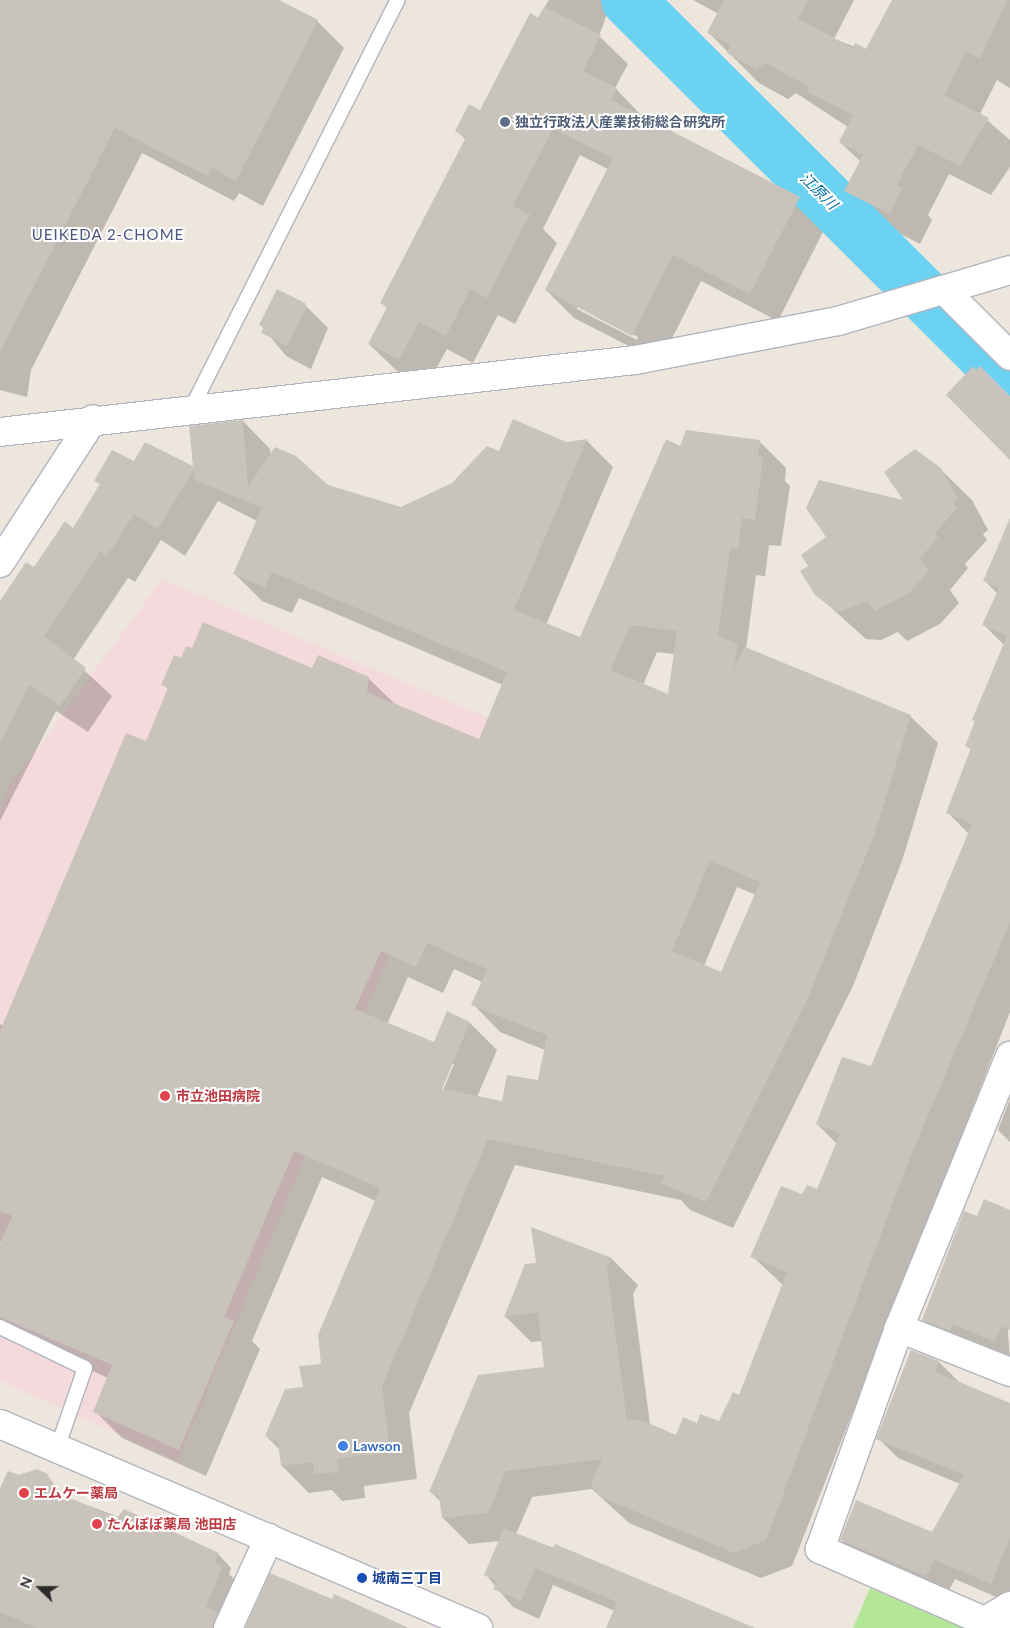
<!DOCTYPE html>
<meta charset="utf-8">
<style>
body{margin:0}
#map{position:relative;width:1010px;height:1628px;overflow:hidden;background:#ede6dd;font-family:Lato,"Noto Sans JP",sans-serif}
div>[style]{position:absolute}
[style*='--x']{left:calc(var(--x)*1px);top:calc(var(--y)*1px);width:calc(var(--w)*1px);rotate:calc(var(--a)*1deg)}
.medical>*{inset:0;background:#f4dadc}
.green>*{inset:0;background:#b4e697}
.shadow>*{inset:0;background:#0003}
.river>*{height:54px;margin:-27px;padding:0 27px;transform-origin:27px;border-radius:27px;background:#6cd2f2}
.building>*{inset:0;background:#c9c4bb}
.roads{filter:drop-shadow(1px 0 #b1b4bf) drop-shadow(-1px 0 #b1b4bf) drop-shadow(0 1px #b1b4bf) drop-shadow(0 -1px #b1b4bf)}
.lane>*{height:14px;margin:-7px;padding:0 7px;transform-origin:7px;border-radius:7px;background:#fff}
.street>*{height:28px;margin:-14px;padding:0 14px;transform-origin:14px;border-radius:14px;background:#fff}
.secondary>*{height:28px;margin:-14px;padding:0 14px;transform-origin:14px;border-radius:14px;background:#fff}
.dots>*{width:14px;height:14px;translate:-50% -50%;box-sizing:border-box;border:2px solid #fff;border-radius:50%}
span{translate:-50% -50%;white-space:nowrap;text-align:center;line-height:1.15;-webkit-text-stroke:4px #fff;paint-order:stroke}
.service-label{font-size:14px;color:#4e5e75;font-weight:700}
.left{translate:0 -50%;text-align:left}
.health-label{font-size:14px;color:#be3a42;font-weight:700}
.shop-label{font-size:14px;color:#366cbe;font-weight:700}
.transit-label{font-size:14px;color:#164399;font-weight:700}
.water-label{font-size:15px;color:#0970a1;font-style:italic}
.neighbourhood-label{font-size:15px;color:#4a547d;letter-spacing:1px}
.north{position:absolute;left:15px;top:1563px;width:50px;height:50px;-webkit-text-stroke:4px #fff;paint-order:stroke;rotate:292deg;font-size:14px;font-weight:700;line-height:20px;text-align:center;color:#2b2b2b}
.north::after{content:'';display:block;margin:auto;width:18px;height:22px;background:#2b2b2b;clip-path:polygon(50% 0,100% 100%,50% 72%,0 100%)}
</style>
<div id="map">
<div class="medical">
<i style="clip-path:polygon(162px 579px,488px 718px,178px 1461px,0 1381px,0 810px,9px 787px)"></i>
</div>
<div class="green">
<i style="clip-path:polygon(870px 1588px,963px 1628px,853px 1628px)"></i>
</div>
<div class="shadow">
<i style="clip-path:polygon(0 0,277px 0,317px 21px,344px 48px,263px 206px,239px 193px,234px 201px,142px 153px,31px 370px,27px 397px,0 390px)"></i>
<i style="clip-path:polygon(evenodd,549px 0,612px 0,599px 36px,628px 64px,615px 88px,643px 117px,799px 198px,826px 226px,778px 321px,701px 281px,660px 362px,574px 318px,546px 290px,608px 169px,580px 155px,543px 229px,557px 243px,515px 324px,498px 315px,473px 363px,447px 349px,426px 386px,397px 371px,369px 344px,388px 309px,382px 303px,466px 140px,457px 131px,480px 111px,549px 0,577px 306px,638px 337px,637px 340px,577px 309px,577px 306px)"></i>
<i style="clip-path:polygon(693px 0,854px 0,834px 39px,866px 51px,893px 0,1010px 0,1010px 88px,997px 80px,980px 114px,1010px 140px,1010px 167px,991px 195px,949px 174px,928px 215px,932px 220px,920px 244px,876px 221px,846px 191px,861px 162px,840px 142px,848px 127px,796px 93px,788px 99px,759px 83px,709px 33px,719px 14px)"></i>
<i style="clip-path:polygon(304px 304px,328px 328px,311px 369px,286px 356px,260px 324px)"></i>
<i style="clip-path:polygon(evenodd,243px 421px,270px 449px,271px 455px,327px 486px,401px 509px,453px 484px,500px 453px,586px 440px,613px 467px,546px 625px,580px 639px,681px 448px,759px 441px,786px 468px,785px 481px,790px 486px,781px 546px,769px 545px,765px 576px,756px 575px,746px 649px,910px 716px,938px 743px,902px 861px,853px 986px,733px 1228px,690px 1210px,681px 1200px,515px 1165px,409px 1413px,417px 1479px,364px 1486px,365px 1498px,342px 1501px,332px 1490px,309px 1493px,282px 1466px,280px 1450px,266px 1436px,322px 1365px,376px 1201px,322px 1177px,252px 1341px,260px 1349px,206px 1476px,122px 1438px,95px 1411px,108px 1378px,0 1328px,0 1261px,7px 1245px,0 1242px,0 1024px,4px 1026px,146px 743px,169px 690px,163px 684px,181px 660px,368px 678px,396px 705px,480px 741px,503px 685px,299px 598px,292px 613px,262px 601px,235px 574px,257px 521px,218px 501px,185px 556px,161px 540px,135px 582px,128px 578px,73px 660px,112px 696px,88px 732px,56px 711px,0 821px,0 602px,74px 529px,101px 485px,96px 480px,134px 463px,195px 468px,243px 421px,657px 652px,675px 654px,669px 696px,643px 685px,657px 652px,243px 421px,737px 887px,756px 895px,722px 974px,704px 966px,737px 887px,243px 421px,454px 969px,482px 982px,473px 1004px,500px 1032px,545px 1050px,538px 1081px,503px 1102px,477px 1097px,497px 1050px,470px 1023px,447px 1013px,434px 1044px,387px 1024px,408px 977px,443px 993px,454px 969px,243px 421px,451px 1064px,454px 1064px,441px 1095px,438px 1094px,451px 1064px)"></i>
<i style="clip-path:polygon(940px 469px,972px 500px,988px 530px,983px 534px,987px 540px,965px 564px,968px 568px,950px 590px,959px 603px,940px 624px,907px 641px,898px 632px,881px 640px,866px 639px,816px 594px)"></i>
<i style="clip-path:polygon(1010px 519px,1010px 1012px,792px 1566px,761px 1578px,629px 1523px,592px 1489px,532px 1497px,516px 1534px,633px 1577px,739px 1628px,608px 1628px,615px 1611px,553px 1585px,539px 1619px,513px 1607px,486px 1575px,500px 1541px,469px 1544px,443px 1518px,441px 1502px,431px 1492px,546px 1368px,543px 1341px,531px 1342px,505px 1316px,537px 1264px,532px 1229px,612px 1259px,638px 1285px,633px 1294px,650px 1425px,677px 1437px,697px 1425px,720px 1423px,739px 1396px,783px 1285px,752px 1256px,803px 1196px,817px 1190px,837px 1144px,817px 1124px,872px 1067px,969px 834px,948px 813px,971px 750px,967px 746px,976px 722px,973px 719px,1005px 646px,984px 625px,997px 593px,985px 581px)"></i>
<i style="clip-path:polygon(1010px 1099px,1010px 1142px,998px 1130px)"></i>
<i style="clip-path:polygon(1010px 1211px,1008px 1334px,1010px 1356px,968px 1339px,965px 1346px,938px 1335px,923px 1320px,978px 1218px)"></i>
<i style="clip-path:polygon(939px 1362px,959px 1382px,1010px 1404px,1010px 1603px,955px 1579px,946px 1596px,861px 1560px,841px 1540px,932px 1534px,960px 1484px,898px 1458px,878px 1438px)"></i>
<i style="clip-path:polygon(47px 1475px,63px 1496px,218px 1554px,231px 1568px,229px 1574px,236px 1581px,230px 1628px,0 1628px,0 1489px,18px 1477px)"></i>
</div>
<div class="river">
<i style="--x:628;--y:0;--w:540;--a:44.92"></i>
</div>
<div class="building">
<i style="clip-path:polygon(0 0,279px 0,318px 20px,236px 181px,212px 168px,207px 176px,115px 128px,0 352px)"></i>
<i style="clip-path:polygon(724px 0,808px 0,798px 19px,853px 48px,855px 43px,866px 49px,892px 0,1007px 0,980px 59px,966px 51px,944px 95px,989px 118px,960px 166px,918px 145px,897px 185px,902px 188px,890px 214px,844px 191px,863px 155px,839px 142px,853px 115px,807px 92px,810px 87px,765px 63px,757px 70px,727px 53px,730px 45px,707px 33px)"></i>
<i style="clip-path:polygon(544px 7px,601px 35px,583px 71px,617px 88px,611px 100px,800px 197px,750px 294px,673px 255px,632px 336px,545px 290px,613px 158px,553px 129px,513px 206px,530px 214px,487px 298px,470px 289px,446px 336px,419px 322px,399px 359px,368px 344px,387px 307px,380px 303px,466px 137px,455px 131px,469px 104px,480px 110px,530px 13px,539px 18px)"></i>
<i style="clip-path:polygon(277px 289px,305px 303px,306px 309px,287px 346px,261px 333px,264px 327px,259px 325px)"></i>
<i style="clip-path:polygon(973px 366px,976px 370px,980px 366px,1010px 396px,1010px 460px,946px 395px)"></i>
<i style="clip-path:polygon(evenodd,513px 419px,566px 442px,587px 439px,514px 610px,580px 637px,666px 439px,680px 446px,686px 430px,760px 440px,758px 457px,763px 457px,755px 520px,742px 518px,738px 549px,730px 548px,718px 636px,738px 644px,734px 669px,745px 647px,911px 715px,875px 833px,808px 998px,706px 1202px,661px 1183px,664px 1176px,488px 1139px,382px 1386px,390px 1452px,337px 1459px,339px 1472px,314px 1474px,313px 1462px,281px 1466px,278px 1442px,265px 1436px,285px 1389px,303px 1387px,299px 1366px,321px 1364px,318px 1335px,380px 1188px,294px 1151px,224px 1317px,234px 1321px,179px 1450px,93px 1412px,112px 1365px,0 1317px,0 1244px,12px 1216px,0 1211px,0 1031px,126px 733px,146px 741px,168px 688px,161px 685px,174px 655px,181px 658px,186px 646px,192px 648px,203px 622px,312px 668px,318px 655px,369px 677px,367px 692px,479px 739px,507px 672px,272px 572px,265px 587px,233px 574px,262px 508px,195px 480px,194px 470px,158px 529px,134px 514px,107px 556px,100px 552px,44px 636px,86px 668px,60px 706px,29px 685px,0 743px,0 601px,26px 562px,34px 567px,65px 521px,73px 528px,100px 484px,94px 481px,112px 450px,134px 461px,145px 442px,193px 466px,189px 426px,243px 420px,248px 487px,275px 447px,296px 456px,328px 485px,401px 507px,452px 483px,487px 446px,499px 451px,513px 419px,630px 625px,677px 631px,668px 694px,611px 670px,630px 625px,513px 419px,710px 861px,760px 882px,721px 972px,672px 951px,710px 861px,513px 419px,427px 943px,487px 969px,471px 1005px,547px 1035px,538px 1080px,507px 1075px,502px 1101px,442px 1089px,470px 1022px,447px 1011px,434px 1042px,355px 1009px,381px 951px,416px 967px,427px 943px)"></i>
<i style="clip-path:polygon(915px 449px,941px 468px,958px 499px,953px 503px,957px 508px,935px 533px,938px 537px,920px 559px,929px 571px,909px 593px,875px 611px,868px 602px,837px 612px,815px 595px,800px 571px,808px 566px,801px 555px,826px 537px,806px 508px,819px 480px,903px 500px,884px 472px)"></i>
<i style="clip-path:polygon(1010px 518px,1010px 922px,909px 1160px,766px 1540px,734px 1553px,601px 1497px,591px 1485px,602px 1459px,506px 1471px,488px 1513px,442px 1518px,439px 1496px,429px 1492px,478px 1375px,544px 1367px,538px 1312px,504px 1317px,525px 1264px,536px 1263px,531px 1227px,612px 1258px,607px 1267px,627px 1421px,639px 1419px,676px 1435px,683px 1417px,697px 1423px,700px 1414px,719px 1421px,733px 1392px,739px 1395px,787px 1272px,750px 1257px,781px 1186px,802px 1194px,807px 1185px,817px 1189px,840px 1134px,816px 1124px,842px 1057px,871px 1066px,972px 824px,946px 813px,971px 748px,965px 746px,975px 721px,972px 720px,1007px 636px,982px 625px,999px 588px,983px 581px)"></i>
<i style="clip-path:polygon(984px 1199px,1010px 1210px,1010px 1330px,1002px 1326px,995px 1342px,953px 1324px,950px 1331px,922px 1320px,964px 1211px,977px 1216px)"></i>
<i style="clip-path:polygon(911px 1350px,939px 1361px,935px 1372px,1010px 1403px,1010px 1538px,991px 1584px,935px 1560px,926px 1576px,840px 1540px,856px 1500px,932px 1532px,964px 1475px,876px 1439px)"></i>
<i style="clip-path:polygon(37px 1469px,48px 1474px,53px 1491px,117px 1518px,124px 1509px,219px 1553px,215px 1563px,223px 1566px,206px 1607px,218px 1612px,213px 1628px,37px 1628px,0 1612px,0 1488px,8px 1471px,19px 1475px)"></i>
<i style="clip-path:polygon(504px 1528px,553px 1548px,555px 1544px,755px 1628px,606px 1628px,617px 1602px,535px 1568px,521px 1601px,493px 1589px,497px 1581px,484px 1575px)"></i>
<i style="clip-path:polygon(270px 1573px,332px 1599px,334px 1594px,409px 1628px,245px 1628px)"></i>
</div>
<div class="roads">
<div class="lane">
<i style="--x:191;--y:409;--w:458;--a:-63.2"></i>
<i style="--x:0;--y:1327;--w:94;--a:25.8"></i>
<i style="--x:85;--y:1368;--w:86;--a:109.1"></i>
</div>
<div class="street">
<i style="--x:944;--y:290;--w:93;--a:45"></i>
<i style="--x:0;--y:432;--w:639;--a:-6.47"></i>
<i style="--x:635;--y:360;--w:207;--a:-10.9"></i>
<i style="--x:838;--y:321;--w:179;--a:-16.5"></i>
<i style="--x:0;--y:563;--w:171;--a:-57.1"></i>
<i style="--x:899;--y:1328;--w:119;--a:21.6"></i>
<i style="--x:985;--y:1621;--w:29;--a:-31"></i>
<i style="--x:228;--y:1628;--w:99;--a:-65.5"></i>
<i style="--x:1000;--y:1628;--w:197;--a:-156.3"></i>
<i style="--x:820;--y:1549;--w:235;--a:-70.3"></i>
<i style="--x:899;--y:1328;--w:294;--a:-67.8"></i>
</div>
<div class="secondary">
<i style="--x:0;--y:1424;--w:520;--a:23.11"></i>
</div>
</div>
<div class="dots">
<i style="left:505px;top:122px;background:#5c6f8a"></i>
<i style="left:165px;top:1096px;background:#e0444e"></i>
<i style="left:343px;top:1446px;background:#3f7fe0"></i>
<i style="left:24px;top:1493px;background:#e0444e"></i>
<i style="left:97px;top:1524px;background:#e0444e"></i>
<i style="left:362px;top:1578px;background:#1a4fb4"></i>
</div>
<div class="service-label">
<span class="left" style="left:515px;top:122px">独立行政法人産業技術総合研究所</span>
</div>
<div class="health-label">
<span class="left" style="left:176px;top:1096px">市立池田病院</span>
<span class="left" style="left:34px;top:1493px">エムケー薬局</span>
<span class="left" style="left:107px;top:1524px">たんぽぽ薬局 池田店</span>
</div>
<div class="shop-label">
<span class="left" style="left:353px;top:1446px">Lawson</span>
</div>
<div class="transit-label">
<span class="left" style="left:372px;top:1578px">城南三丁目</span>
</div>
<div class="water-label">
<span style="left:819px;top:191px;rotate:45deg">江原川</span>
</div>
<div class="neighbourhood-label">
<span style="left:108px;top:235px">UEIKEDA 2-CHOME</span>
</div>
<div class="north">N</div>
</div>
